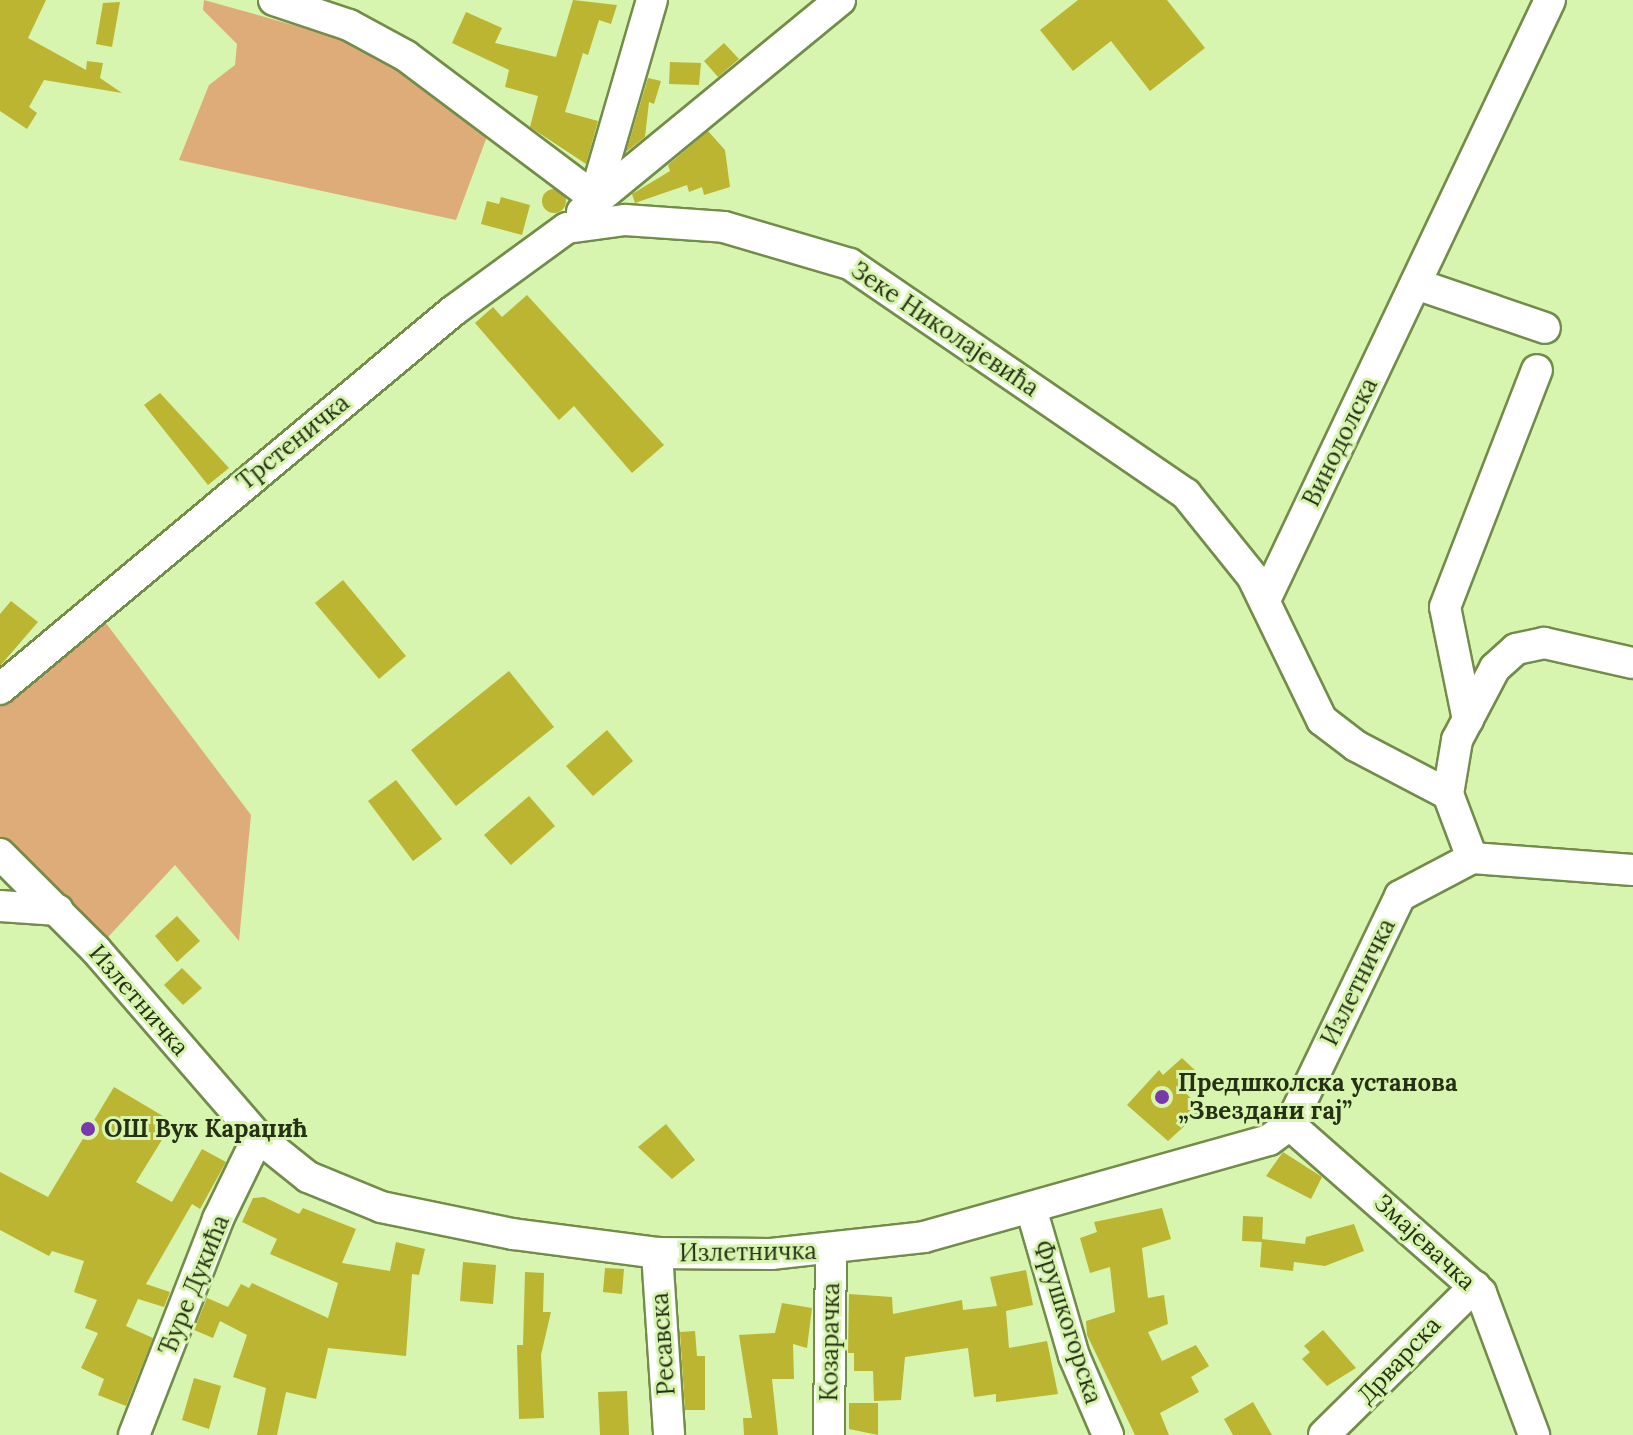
<!DOCTYPE html>
<meta charset="utf-8">
<style>
body{margin:0}
#map{position:relative;width:1633px;height:1435px;overflow:hidden;background:#d7f5ae;font-family:Lora,serif}
div>[style]{position:absolute}
[style*='--x']{left:calc(var(--x)*1px);top:calc(var(--y)*1px);width:calc(var(--w)*1px);rotate:calc(var(--a)*1deg)}
.green>*{inset:0;background:#deac78}
.building>*{inset:0;background:#bbb532}
.round{border-radius:50%}
.roads{filter:drop-shadow(2px 0 #728c4a) drop-shadow(-2px 0 #728c4a) drop-shadow(0 2px #728c4a) drop-shadow(0 -2px #728c4a)}
.minor>*{height:30px;margin:-15px;padding:0 15px;transform-origin:15px;border-radius:15px;background:#fff}
.dots>*{width:22px;height:22px;translate:-50% -50%;box-sizing:border-box;border:4px solid #d7f5ae;border-radius:50%}
span{translate:-50% -50%;white-space:nowrap;text-align:center;line-height:1.15;-webkit-text-stroke:6px #d7f5ae;paint-order:stroke}
.street-label{font-size:24px;color:#263015}
.poi-label{font-size:24px;color:#263015;font-weight:700}
.left{translate:0 -50%;text-align:left}
</style>
<div id="map">
<div class="green">
<i style="clip-path:polygon(204px 0,357px 43px,489px 131px,456px 220px,179px 160px,209px 85px,235px 65px,237px 44px,203px 10px)"></i>
<i style="clip-path:polygon(96px 610px,251px 815px,239px 941px,175px 865px,96px 950px,0 854px,0 689px)"></i>
</div>
<div class="building">
<i style="clip-path:polygon(0 0,46px 0,28px 38px,86px 70px,87px 61px,103px 63px,100px 78px,122px 93px,44px 80px,29px 107px,37px 113px,27px 129px,0 111px)"></i>
<i style="clip-path:polygon(573px 0,617px 5px,611px 24px,599px 20px,588px 55px,583px 53px,565px 112px,598px 121px,586px 164px,530px 127px,538px 96px,505px 87px,509px 70px,452px 43px,466px 12px,502px 28px,495px 43px,556px 57px)"></i>
<i style="clip-path:polygon(1078px 0,1167px 0,1205px 48px,1150px 91px,1111px 41px,1073px 71px,1040px 30px)"></i>
<i style="clip-path:polygon(120px 2px,112px 47px,96px 44px,103px 3px)"></i>
<i style="clip-path:polygon(724px 43px,739px 59px,718px 77px,704px 61px)"></i>
<i style="clip-path:polygon(670px 62px,701px 63px,699px 85px,669px 84px)"></i>
<i style="clip-path:polygon(648px 78px,661px 81px,654px 104px,649px 102px,645px 137px,626px 152px)"></i>
<i style="clip-path:polygon(708px 131px,725px 150px,730px 187px,704px 195px,702px 187px,689px 192px,687px 185px,635px 203px,632px 194px,670px 171px,668px 165px)"></i>
<i class="round" style="left:542px;top:189px;width:24px;height:24px"></i>
<i style="clip-path:polygon(501px 197px,530px 205px,522px 235px,481px 224px,487px 201px,499px 204px)"></i>
<i style="clip-path:polygon(527px 295px,664px 445px,632px 473px,574px 406px,559px 420px,475px 323px,493px 307px,502px 317px)"></i>
<i style="clip-path:polygon(160px 393px,229px 468px,208px 485px,144px 405px)"></i>
<i style="clip-path:polygon(343px 580px,406px 656px,379px 679px,315px 603px)"></i>
<i style="clip-path:polygon(11px 601px,38px 622px,0 666px,0 614px)"></i>
<i style="clip-path:polygon(509px 671px,554px 727px,456px 806px,411px 750px)"></i>
<i style="clip-path:polygon(607px 730px,633px 761px,593px 796px,566px 766px)"></i>
<i style="clip-path:polygon(396px 780px,442px 839px,413px 861px,368px 801px)"></i>
<i style="clip-path:polygon(529px 796px,555px 826px,511px 865px,484px 835px)"></i>
<i style="clip-path:polygon(177px 916px,200px 941px,177px 962px,155px 936px)"></i>
<i style="clip-path:polygon(182px 968px,202px 988px,183px 1005px,164px 985px)"></i>
<i style="clip-path:polygon(1182px 1058px,1199px 1074px,1182px 1089px,1202px 1110px,1168px 1141px,1127px 1105px,1159px 1070px,1163px 1075px)"></i>
<i style="clip-path:polygon(114px 1087px,173px 1122px,136px 1182px,172px 1202px,202px 1149px,226px 1162px,200px 1209px,192px 1204px,146px 1284px,170px 1292px,164px 1307px,138px 1299px,126px 1326px,153px 1338px,126px 1406px,98px 1395px,104px 1379px,81px 1368px,98px 1333px,85px 1328px,97px 1300px,74px 1292px,84px 1261px,52px 1251px,49px 1256px,0 1230px,0 1172px,48px 1197px)"></i>
<i style="clip-path:polygon(666px 1124px,695px 1160px,672px 1179px,638px 1147px)"></i>
<i style="clip-path:polygon(1283px 1152px,1322px 1177px,1311px 1199px,1266px 1176px)"></i>
<i style="clip-path:polygon(264px 1197px,299px 1214px,303px 1208px,356px 1229px,342px 1263px,390px 1271px,396px 1242px,425px 1249px,419px 1275px,412px 1274px,406px 1356px,328px 1348px,316px 1399px,286px 1392px,277px 1435px,257px 1435px,266px 1388px,233px 1377px,247px 1335px,220px 1321px,213px 1338px,194px 1330px,207px 1298px,228px 1307px,241px 1284px,249px 1288px,252px 1283px,328px 1318px,338px 1283px,270px 1254px,277px 1239px,242px 1222px,253px 1198px)"></i>
<i style="clip-path:polygon(1162px 1208px,1171px 1239px,1142px 1248px,1148px 1298px,1164px 1295px,1168px 1324px,1148px 1332px,1162px 1361px,1196px 1345px,1209px 1366px,1191px 1377px,1199px 1392px,1160px 1413px,1169px 1435px,1135px 1435px,1087px 1335px,1086px 1321px,1115px 1312px,1110px 1267px,1090px 1273px,1080px 1238px,1097px 1232px,1094px 1222px)"></i>
<i style="clip-path:polygon(1243px 1216px,1263px 1217px,1262px 1242px,1242px 1241px)"></i>
<i style="clip-path:polygon(1354px 1224px,1364px 1251px,1325px 1266px,1294px 1262px,1293px 1271px,1260px 1267px,1262px 1239px,1305px 1244px,1306px 1237px)"></i>
<i style="clip-path:polygon(463px 1262px,496px 1265px,493px 1304px,460px 1301px)"></i>
<i style="clip-path:polygon(605px 1268px,624px 1269px,622px 1294px,603px 1292px)"></i>
<i style="clip-path:polygon(1026px 1270px,1033px 1305px,1006px 1311px,1009px 1348px,1047px 1341px,1058px 1394px,996px 1402px,996px 1394px,974px 1397px,968px 1348px,905px 1357px,901px 1400px,874px 1401px,873px 1371px,854px 1371px,854px 1353px,848px 1353px,849px 1294px,892px 1297px,893px 1314px,962px 1300px,963px 1310px,997px 1306px,990px 1277px)"></i>
<i style="clip-path:polygon(525px 1272px,544px 1273px,543px 1312px,551px 1312px,541px 1355px,544px 1418px,519px 1419px,517px 1345px,523px 1345px)"></i>
<i style="clip-path:polygon(782px 1303px,812px 1308px,807px 1348px,793px 1344px,794px 1379px,772px 1379px,778px 1435px,744px 1435px,743px 1418px,752px 1418px,739px 1335px,775px 1333px)"></i>
<i style="clip-path:polygon(1323px 1330px,1356px 1368px,1327px 1386px,1302px 1359px,1310px 1352px,1304px 1346px)"></i>
<i style="clip-path:polygon(695px 1331px,697px 1356px,705px 1356px,705px 1410px,685px 1410px,680px 1332px)"></i>
<i style="clip-path:polygon(194px 1378px,221px 1386px,209px 1429px,182px 1420px)"></i>
<i style="clip-path:polygon(627px 1391px,629px 1435px,600px 1435px,598px 1392px)"></i>
<i style="clip-path:polygon(1253px 1402px,1272px 1435px,1233px 1435px,1224px 1419px)"></i>
<i style="clip-path:polygon(849px 1403px,878px 1403px,878px 1435px,849px 1429px)"></i>
</div>
<div class="roads">
<div class="minor">
<i style="--x:274;--y:0;--w:79;--a:18.4"></i>
<i style="--x:349;--y:25;--w:65;--a:28.5"></i>
<i style="--x:406;--y:56;--w:236;--a:36.9"></i>
<i style="--x:595;--y:198;--w:23;--a:77"></i>
<i style="--x:595;--y:196;--w:204;--a:-73.8"></i>
<i style="--x:582;--y:212;--w:334;--a:-39.4"></i>
<i style="--x:1416;--y:284;--w:136;--a:18.8"></i>
<i style="--x:1265;--y:600;--w:664;--a:-64.59"></i>
<i style="--x:0;--y:689;--w:590;--a:-39.84"></i>
<i style="--x:453;--y:311;--w:141;--a:-36.1"></i>
<i style="--x:567;--y:228;--w:59;--a:-7.9"></i>
<i style="--x:625;--y:220;--w:99;--a:4"></i>
<i style="--x:724;--y:227;--w:131;--a:16.4"></i>
<i style="--x:850;--y:264;--w:407;--a:34.4"></i>
<i style="--x:1186;--y:494;--w:105;--a:51.2"></i>
<i style="--x:1252;--y:576;--w:160;--a:64.1"></i>
<i style="--x:1322;--y:720;--w:43;--a:37.4"></i>
<i style="--x:1356;--y:746;--w:104;--a:27.6"></i>
<i style="--x:1448;--y:794;--w:68;--a:69.4"></i>
<i style="--x:1468;--y:720;--w:115;--a:-101.5"></i>
<i style="--x:1445;--y:607;--w:254;--a:-68.8"></i>
<i style="--x:1448;--y:794;--w:55;--a:-80.5"></i>
<i style="--x:1457;--y:740;--w:81;--a:-62.2"></i>
<i style="--x:1495;--y:668;--w:28;--a:-42"></i>
<i style="--x:1516;--y:649;--w:29;--a:-12"></i>
<i style="--x:1544;--y:643;--w:91;--a:12.7"></i>
<i style="--x:0;--y:854;--w:136;--a:45"></i>
<i style="--x:96;--y:950;--w:247;--a:49.1"></i>
<i style="--x:258;--y:1137;--w:64;--a:38.7"></i>
<i style="--x:308;--y:1177;--w:79;--a:22.3"></i>
<i style="--x:381;--y:1207;--w:135;--a:11.6"></i>
<i style="--x:513;--y:1234;--w:145;--a:7.5"></i>
<i style="--x:657;--y:1253;--w:114;--a:0.5"></i>
<i style="--x:771;--y:1254;--w:154;--a:-6.3"></i>
<i style="--x:924;--y:1237;--w:358;--a:-15.7"></i>
<i style="--x:1269;--y:1140;--w:26;--a:-36"></i>
<i style="--x:1290;--y:1125;--w:254;--a:-64.3"></i>
<i style="--x:1400;--y:896;--w:81;--a:-27.8"></i>
<i style="--x:1472;--y:858;--w:161;--a:4.3"></i>
<i style="--x:0;--y:906;--w:58;--a:3.9"></i>
<i style="--x:1290;--y:1125;--w:254;--a:41.3"></i>
<i style="--x:1481;--y:1293;--w:152;--a:69.5"></i>
<i style="--x:1031;--y:1208;--w:154;--a:73.8"></i>
<i style="--x:1074;--y:1356;--w:86;--a:66.7"></i>
<i style="--x:657;--y:1253;--w:182;--a:86.2"></i>
<i style="--x:134;--y:1435;--w:232;--a:-68.7"></i>
<i style="--x:218;--y:1219;--w:91;--a:-64"></i>
<i style="--x:829;--y:1435;--w:186;--a:-89.4"></i>
<i style="--x:1324;--y:1435;--w:212;--a:-44.6"></i>
</div>
</div>
<div class="dots">
<i style="left:1162px;top:1097px;background:#7a38ad"></i>
<i style="left:88px;top:1129px;background:#7a38ad"></i>
</div>
<div class="street-label">
<span style="left:945px;top:329px;rotate:34deg">Зеке Николајевића</span>
<span style="left:293px;top:442px;rotate:-39deg">Трстеничка</span>
<span style="left:1340px;top:442px;rotate:-64deg">Винодолска</span>
<span style="left:1358px;top:982px;rotate:-64deg">Излетничка</span>
<span style="left:139px;top:1000px;rotate:49deg">Излетничка</span>
<span style="left:1425px;top:1242px;rotate:43deg">Змајевачка</span>
<span style="left:748px;top:1252px;rotate:-1deg">Излетничка</span>
<span style="left:194px;top:1285px;rotate:-68deg">Ђуре Дукића</span>
<span style="left:1068px;top:1322px;rotate:72deg">Фрушкогорска</span>
<span style="left:830px;top:1342px;rotate:-89deg">Козарачка</span>
<span style="left:663px;top:1344px;rotate:-94deg">Ресавска</span>
<span style="left:1399px;top:1360px;rotate:-47deg">Дрварска</span>
</div>
<div class="poi-label">
<span class="left" style="left:1178px;top:1097px">Предшколска установа<br>„Звездани гај”</span>
<span class="left" style="left:104px;top:1129px">ОШ Вук Караџић</span>
</div>
</div>
